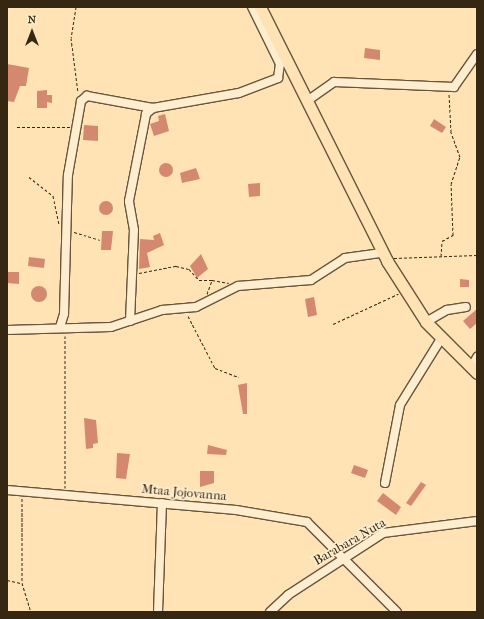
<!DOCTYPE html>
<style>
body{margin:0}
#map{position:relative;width:484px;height:619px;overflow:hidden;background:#ffe3b5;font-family:"IM FELL French Canon",serif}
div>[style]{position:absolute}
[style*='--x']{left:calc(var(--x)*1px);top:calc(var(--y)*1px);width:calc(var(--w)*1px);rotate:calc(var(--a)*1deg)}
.building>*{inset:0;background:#d48870}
.round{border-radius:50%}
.path>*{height:1px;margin-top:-0.5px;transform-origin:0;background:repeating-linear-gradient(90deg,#362713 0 3px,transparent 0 5px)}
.roads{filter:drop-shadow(1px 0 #68563c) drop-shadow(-1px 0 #68563c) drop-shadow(0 1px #68563c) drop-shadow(0 -1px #68563c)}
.minor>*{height:8px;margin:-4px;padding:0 4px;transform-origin:4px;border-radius:4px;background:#ffedcf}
.major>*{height:11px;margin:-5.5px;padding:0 5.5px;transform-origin:5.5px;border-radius:5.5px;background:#ffe3b5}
span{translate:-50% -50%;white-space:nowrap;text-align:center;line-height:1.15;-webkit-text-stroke:3.5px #ffedcf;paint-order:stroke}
.street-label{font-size:13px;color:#362713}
.frame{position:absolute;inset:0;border:8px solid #362713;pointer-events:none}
.north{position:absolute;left:12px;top:12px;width:40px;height:40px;-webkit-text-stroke:3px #ffedcf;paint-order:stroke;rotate:0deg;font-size:11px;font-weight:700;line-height:16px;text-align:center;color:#362713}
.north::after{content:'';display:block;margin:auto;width:14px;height:18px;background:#362713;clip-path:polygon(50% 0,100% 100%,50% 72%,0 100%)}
</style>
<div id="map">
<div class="building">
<i style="clip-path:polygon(365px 48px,380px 50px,380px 60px,364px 58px)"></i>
<i style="clip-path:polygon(7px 64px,29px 68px,26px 86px,20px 86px,14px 102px,7px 101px)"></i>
<i style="clip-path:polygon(47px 90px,47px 95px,52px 95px,52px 103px,47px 102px,47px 108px,37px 108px,37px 91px)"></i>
<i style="clip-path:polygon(165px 114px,169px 131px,154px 136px,150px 124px,159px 121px,158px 116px)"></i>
<i style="clip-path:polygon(434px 119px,446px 127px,442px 133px,430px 126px)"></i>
<i style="clip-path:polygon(84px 125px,98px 126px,98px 141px,83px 140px)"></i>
<i class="round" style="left:159px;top:163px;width:14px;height:14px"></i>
<i style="clip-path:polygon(196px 168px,200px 179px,182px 183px,180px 173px)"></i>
<i style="clip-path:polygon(260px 183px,260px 196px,249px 197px,248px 184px)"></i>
<i class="round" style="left:99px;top:201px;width:14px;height:14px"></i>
<i style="clip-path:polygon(102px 231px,113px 231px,111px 250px,101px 250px)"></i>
<i style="clip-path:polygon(160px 233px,164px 245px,147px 253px,150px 267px,139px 269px,140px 239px,154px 240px,153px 236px)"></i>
<i style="clip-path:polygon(201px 254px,208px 269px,197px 278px,190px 266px)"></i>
<i style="clip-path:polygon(29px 257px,45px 259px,44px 268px,28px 266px)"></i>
<i style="clip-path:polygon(7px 272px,19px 272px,19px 284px,7px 283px)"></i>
<i style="clip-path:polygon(460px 279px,469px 280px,469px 287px,460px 287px)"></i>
<i class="round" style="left:31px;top:286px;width:16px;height:16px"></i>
<i style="clip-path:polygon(314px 297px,317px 315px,308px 317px,305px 299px)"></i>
<i style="clip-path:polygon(477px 309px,477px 323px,470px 329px,463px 321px)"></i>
<i style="clip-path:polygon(247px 383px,247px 414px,243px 414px,238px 385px)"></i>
<i style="clip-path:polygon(84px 418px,96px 420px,98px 443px,93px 444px,93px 448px,86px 449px)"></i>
<i style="clip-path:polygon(208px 445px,227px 450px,226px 455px,207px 454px)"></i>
<i style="clip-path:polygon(117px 453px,130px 454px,126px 479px,116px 478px)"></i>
<i style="clip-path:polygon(354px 465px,368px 470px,365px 478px,351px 473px)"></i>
<i style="clip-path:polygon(200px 471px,214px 471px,214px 483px,200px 487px)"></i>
<i style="clip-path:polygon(421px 482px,426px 485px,411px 506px,406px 503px)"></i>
<i style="clip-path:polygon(383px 493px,401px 507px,396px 515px,377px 501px)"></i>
</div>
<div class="path">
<i style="--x:76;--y:7;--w:31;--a:99"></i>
<i style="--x:71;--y:38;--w:55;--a:82.7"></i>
<i style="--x:17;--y:127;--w:53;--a:0"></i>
<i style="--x:29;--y:177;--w:31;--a:38"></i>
<i style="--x:53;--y:196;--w:29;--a:78"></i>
<i style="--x:74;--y:232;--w:27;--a:17"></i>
<i style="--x:441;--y:256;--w:15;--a:-86"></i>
<i style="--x:442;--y:241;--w:13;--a:-29"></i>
<i style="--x:453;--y:235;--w:51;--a:-92.2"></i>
<i style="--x:451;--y:184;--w:28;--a:-72"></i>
<i style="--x:460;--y:157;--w:27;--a:-110"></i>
<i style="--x:451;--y:132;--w:38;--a:-93"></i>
<i style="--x:394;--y:258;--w:83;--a:-2.1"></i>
<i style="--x:139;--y:273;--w:38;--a:-11"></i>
<i style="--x:176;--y:266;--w:13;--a:13"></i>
<i style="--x:189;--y:269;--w:15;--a:48"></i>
<i style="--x:199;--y:280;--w:13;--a:0"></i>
<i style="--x:207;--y:294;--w:15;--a:-70"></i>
<i style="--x:212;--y:280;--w:17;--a:10"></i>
<i style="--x:188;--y:316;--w:59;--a:62.6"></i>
<i style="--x:215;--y:368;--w:25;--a:21"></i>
<i style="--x:333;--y:324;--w:72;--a:-24.8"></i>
<i style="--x:65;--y:488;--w:152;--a:-90"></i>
<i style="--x:22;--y:498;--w:85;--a:90"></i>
<i style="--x:22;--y:583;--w:30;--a:73"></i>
<i style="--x:7;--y:580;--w:14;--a:12"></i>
</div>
<div class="roads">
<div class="minor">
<i style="--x:307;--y:101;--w:33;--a:-35"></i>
<i style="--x:334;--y:82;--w:120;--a:2.4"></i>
<i style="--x:454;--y:87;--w:40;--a:-55.1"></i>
<i style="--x:130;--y:321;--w:91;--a:-87.5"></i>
<i style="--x:134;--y:230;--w:29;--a:-100"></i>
<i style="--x:129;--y:201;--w:89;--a:-78.9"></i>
<i style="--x:146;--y:114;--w:9;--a:-41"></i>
<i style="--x:153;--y:108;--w:87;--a:-9.9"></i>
<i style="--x:239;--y:93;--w:42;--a:-21"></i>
<i style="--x:278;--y:78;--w:14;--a:-82"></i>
<i style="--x:280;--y:64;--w:64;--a:-116.2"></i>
<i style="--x:426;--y:322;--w:24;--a:-30"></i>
<i style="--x:447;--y:310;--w:19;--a:-9"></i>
<i style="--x:60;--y:327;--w:14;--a:-73"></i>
<i style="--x:64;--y:314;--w:139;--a:-88.4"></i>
<i style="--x:68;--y:175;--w:75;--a:-80"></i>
<i style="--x:81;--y:101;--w:8;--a:-40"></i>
<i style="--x:87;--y:96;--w:67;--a:10.3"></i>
<i style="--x:7;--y:330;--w:104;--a:-1.7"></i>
<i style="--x:111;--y:327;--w:54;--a:-18.4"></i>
<i style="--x:162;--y:310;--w:34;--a:-5"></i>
<i style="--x:196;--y:307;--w:47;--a:-26.6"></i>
<i style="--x:238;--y:286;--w:73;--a:-4.7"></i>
<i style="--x:311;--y:280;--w:40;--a:-32.9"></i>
<i style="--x:345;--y:258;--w:37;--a:-8"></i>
<i style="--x:471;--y:368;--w:13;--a:-61"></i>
<i style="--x:385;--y:483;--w:79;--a:-79.1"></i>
<i style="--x:400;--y:405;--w:78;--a:-58.2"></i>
<i style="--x:7;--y:490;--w:230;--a:5"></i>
<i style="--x:236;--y:510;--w:72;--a:9.6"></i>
<i style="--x:307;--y:522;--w:127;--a:45"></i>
<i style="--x:158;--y:612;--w:109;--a:-87.9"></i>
<i style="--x:270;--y:612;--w:25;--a:-43"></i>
<i style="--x:288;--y:595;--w:113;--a:-33.1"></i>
<i style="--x:383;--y:533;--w:95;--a:-7.3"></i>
</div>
<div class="major">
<i style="--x:260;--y:7;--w:284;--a:63.4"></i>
<i style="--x:387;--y:261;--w:72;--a:57.4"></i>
<i style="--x:426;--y:322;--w:72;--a:45"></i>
</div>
</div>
<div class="street-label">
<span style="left:184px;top:493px;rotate:5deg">Mtaa Jojovanna</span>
<span style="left:350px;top:542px;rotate:-30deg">Barabara Nuta</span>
</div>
<div class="frame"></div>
<div class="north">N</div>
</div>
